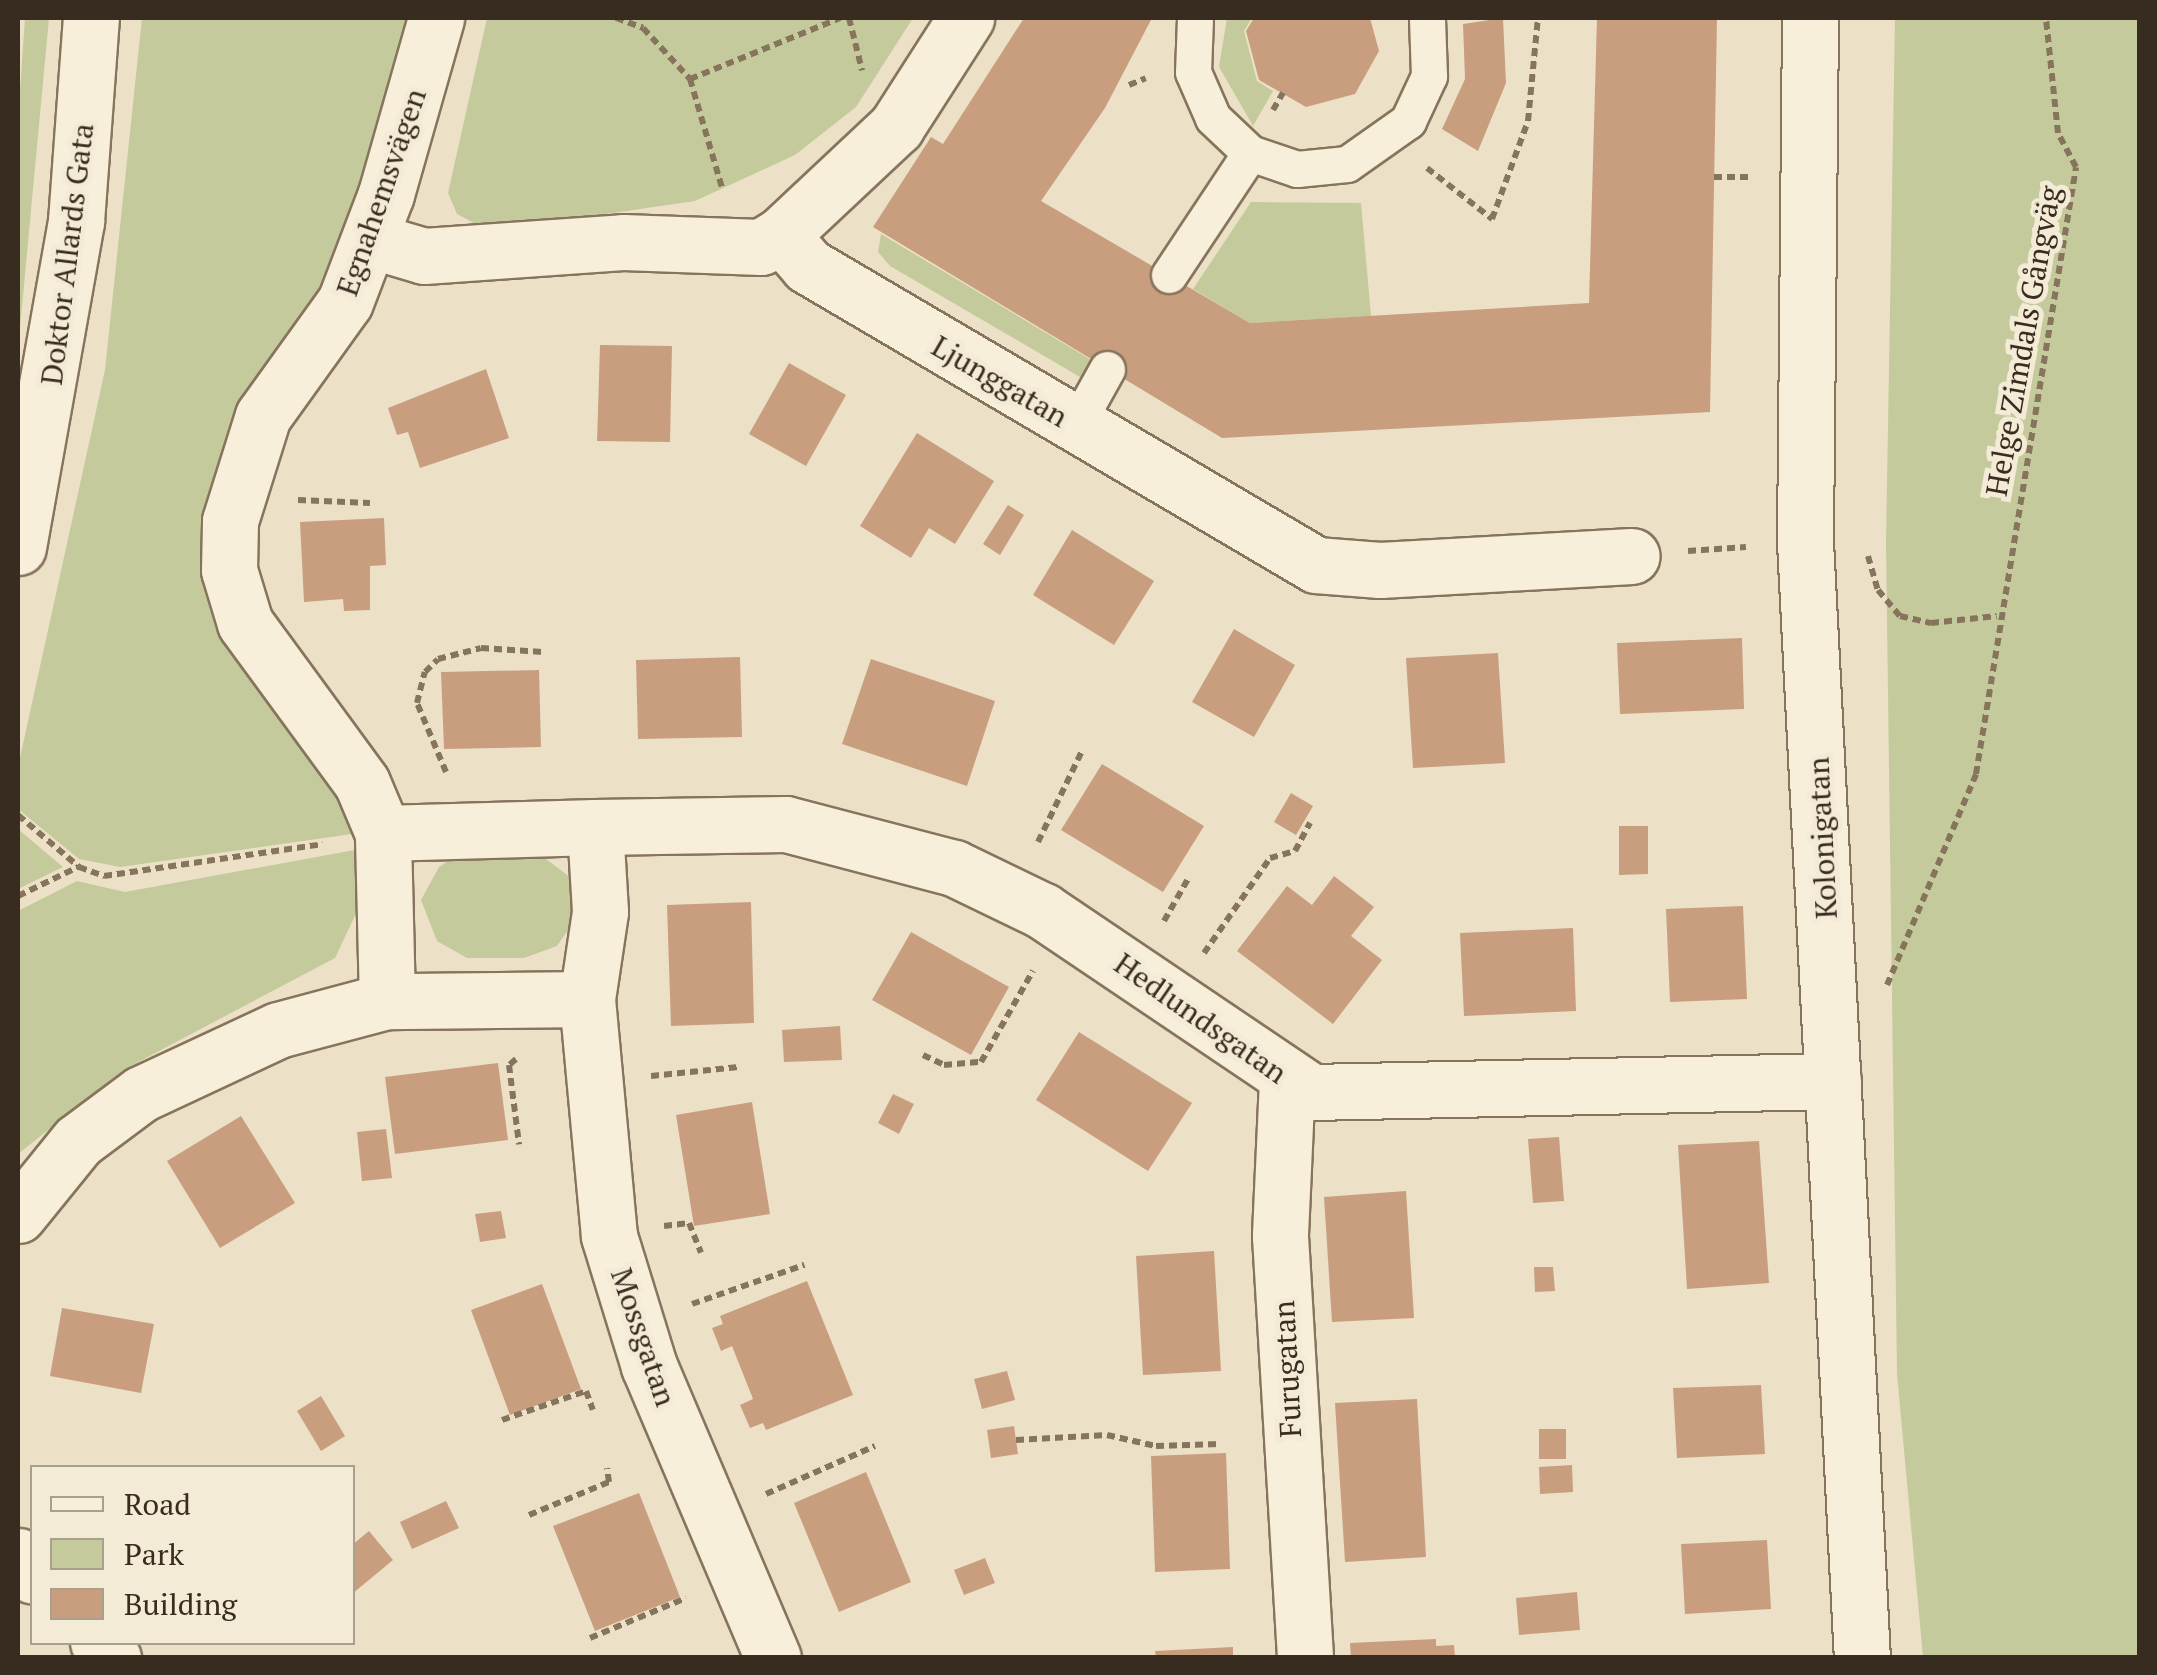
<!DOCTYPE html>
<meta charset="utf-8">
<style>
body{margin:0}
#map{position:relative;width:2157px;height:1675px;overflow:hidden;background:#ece1c7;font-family:"PT Serif",serif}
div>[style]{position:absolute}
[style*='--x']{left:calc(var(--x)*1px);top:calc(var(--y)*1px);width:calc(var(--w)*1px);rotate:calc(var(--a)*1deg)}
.green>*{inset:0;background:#c4ca9c}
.building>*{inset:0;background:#c89e7f}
.path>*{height:6px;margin-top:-3px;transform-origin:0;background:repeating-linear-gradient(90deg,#87745d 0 8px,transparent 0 13px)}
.roads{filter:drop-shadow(2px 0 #87745d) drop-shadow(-2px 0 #87745d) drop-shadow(0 2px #87745d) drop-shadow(0 -2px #87745d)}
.service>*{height:35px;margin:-17.5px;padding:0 17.5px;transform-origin:17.5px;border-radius:17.5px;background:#f7efda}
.minor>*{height:55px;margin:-27.5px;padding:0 27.5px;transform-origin:27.5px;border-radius:27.5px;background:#f7efda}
.tertiary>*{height:55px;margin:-27.5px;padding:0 27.5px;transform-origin:27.5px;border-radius:27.5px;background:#f7efda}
span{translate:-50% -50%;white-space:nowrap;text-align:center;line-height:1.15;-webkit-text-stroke:10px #f4ebd6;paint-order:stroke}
.street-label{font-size:30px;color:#382c20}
.frame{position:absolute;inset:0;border:20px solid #382c20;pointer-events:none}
.legend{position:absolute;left:30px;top:1465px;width:325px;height:180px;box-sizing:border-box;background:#f4ebd6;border:2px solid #a99f8d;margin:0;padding:12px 18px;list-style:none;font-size:30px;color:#382c20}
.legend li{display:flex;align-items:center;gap:20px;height:50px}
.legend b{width:50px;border:2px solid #a99f8d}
</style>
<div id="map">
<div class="green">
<i style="clip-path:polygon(25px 18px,49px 18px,18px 349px,18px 120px)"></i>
<i style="clip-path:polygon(142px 18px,424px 18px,409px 107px,212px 531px,359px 833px,120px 867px,79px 859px,18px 809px,18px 767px,105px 370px)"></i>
<i style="clip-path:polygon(487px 18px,913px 18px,856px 107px,795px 155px,695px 201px,489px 231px,457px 214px,448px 193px)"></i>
<i style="clip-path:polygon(1227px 18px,1252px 18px,1244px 31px,1257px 81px,1273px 91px,1253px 126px,1219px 67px)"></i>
<i style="clip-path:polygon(1895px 18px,2139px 18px,2139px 1657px,1923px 1657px,1897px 1374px,1886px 543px)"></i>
<i style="clip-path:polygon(1251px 202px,1361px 203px,1371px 316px,1250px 323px,1193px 289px)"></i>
<i style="clip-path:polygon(881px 234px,1103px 367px,1080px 377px,890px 266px,878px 252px)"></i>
<i style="clip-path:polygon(18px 829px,63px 867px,18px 889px)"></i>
<i style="clip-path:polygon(360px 849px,361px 903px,335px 958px,125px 1069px,18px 1154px,18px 911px,77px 881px,125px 892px)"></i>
<i style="clip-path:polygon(537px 852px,575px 881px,576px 918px,557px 946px,524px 958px,467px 958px,437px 941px,421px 900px,439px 867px,454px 857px)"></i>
</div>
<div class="building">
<i style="clip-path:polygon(1024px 18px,1152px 18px,1105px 108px,1041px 201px,1250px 323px,1589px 303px,1597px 18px,1717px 18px,1710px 412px,1222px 438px,873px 227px,931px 137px,943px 144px)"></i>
<i style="clip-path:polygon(1254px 18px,1370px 18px,1379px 51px,1355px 94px,1306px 107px,1259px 80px,1246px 31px)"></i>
<i style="clip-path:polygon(1503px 18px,1506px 83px,1478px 151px,1442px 129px,1465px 79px,1463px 24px)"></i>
<i style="clip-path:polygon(600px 345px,672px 346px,670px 442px,597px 441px)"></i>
<i style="clip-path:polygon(789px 363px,846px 395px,806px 466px,749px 434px)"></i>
<i style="clip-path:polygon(486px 369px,509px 438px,420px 468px,408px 432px,397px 435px,388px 408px)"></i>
<i style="clip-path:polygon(917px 433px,994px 481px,955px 544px,929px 528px,911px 558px,860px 526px)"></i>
<i style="clip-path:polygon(1008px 505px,1024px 515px,1000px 555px,983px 544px)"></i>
<i style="clip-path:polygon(384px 518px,386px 565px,370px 566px,370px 610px,344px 611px,343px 599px,304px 602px,300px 522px)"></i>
<i style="clip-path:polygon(1072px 530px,1154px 581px,1114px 645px,1033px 595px)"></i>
<i style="clip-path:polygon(1234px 629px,1295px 665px,1254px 737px,1192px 702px)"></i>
<i style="clip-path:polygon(1742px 638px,1744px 709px,1620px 714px,1617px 643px)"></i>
<i style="clip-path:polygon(1498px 653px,1505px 763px,1413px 768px,1406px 658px)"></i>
<i style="clip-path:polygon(740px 657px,742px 737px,638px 739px,636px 660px)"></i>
<i style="clip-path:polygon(871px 659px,995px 701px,967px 786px,842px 744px)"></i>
<i style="clip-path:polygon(539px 670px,541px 747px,444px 749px,441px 672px)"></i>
<i style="clip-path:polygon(1102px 764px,1204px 826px,1163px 892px,1061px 830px)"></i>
<i style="clip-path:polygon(1291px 793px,1313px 806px,1296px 835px,1274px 822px)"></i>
<i style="clip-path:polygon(1619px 826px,1648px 826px,1648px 874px,1619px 875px)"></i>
<i style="clip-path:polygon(1334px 876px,1374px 907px,1351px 936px,1382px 960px,1333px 1024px,1237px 951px,1287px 886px,1312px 905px)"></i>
<i style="clip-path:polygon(751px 902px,754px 1023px,671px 1026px,667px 905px)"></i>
<i style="clip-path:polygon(1743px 906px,1747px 999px,1670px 1002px,1666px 909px)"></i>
<i style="clip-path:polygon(1573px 928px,1576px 1011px,1464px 1016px,1460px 933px)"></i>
<i style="clip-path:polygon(911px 932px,1009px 987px,971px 1055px,872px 1000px)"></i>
<i style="clip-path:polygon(840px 1026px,842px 1060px,784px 1062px,782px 1030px)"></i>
<i style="clip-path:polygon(1079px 1032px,1192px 1103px,1148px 1171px,1036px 1100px)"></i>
<i style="clip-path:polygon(498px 1063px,508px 1140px,395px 1154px,385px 1077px)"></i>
<i style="clip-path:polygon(893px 1094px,914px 1104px,899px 1134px,878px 1123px)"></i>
<i style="clip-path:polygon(752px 1102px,770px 1214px,694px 1226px,676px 1115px)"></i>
<i style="clip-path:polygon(241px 1116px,295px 1203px,220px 1248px,167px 1161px)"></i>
<i style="clip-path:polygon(386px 1129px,392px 1178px,362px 1181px,357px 1132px)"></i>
<i style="clip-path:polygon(1559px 1137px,1564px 1201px,1533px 1203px,1528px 1139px)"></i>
<i style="clip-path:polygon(1759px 1141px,1769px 1283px,1687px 1289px,1678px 1145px)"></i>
<i style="clip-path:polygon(1406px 1191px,1414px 1318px,1332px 1322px,1324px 1197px)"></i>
<i style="clip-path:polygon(501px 1211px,506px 1238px,480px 1242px,475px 1214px)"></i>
<i style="clip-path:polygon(1214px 1251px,1221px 1371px,1143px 1375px,1136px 1256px)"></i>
<i style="clip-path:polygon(1534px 1267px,1553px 1267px,1555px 1291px,1535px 1292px)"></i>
<i style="clip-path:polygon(807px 1281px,853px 1395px,766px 1430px,763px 1423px,750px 1428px,740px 1405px,753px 1399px,732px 1346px,721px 1351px,712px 1328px,723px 1324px,720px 1316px)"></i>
<i style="clip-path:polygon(542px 1284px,581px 1389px,510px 1415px,471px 1310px)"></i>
<i style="clip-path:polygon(62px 1308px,154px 1324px,141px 1393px,50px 1376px)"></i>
<i style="clip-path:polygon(1007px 1371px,1015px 1400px,982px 1409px,974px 1379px)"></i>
<i style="clip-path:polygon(1761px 1385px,1765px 1454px,1677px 1458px,1673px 1388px)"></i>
<i style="clip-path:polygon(321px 1396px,345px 1436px,321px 1451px,297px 1411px)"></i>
<i style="clip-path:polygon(1417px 1399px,1426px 1557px,1345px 1562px,1335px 1403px)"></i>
<i style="clip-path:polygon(1014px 1426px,1018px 1454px,991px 1458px,987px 1430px)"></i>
<i style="clip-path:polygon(1539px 1429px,1566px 1429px,1566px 1459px,1539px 1459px)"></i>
<i style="clip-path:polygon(1226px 1453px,1230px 1569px,1155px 1572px,1151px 1456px)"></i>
<i style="clip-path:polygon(1572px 1465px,1573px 1492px,1540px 1494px,1539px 1467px)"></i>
<i style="clip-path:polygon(866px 1472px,911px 1582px,839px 1612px,794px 1503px)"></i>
<i style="clip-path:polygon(639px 1493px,680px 1597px,595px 1631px,553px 1526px)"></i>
<i style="clip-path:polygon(446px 1501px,459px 1528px,412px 1549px,400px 1522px)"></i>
<i style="clip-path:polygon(369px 1531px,393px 1560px,352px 1594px,352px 1545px)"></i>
<i style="clip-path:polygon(1767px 1540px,1771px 1609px,1685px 1614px,1681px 1544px)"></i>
<i style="clip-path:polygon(985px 1558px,995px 1583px,964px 1595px,954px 1570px)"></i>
<i style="clip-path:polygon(1577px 1592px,1580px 1630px,1519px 1635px,1516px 1598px)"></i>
<i style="clip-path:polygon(1436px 1639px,1436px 1646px,1454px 1645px,1455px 1658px,1351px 1658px,1350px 1643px)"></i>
<i style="clip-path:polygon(1233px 1647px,1233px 1658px,1156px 1658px,1155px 1651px)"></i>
</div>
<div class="path">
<i style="--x:616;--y:18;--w:29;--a:20"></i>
<i style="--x:643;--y:28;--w:69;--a:47.3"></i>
<i style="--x:690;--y:79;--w:162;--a:-22.1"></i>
<i style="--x:849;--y:18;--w:54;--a:76"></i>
<i style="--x:690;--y:79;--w:114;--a:73.6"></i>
<i style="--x:1129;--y:85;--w:18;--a:-22"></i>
<i style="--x:1273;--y:110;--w:20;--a:-60"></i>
<i style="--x:1427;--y:168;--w:83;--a:38.1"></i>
<i style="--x:1492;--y:219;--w:104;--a:-69.8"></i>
<i style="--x:1528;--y:121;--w:103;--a:-84.5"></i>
<i style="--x:1714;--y:177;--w:39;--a:0"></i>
<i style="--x:298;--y:500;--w:72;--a:2.4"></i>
<i style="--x:1688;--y:551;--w:58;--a:-3.9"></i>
<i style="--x:1868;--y:556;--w:35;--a:74"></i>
<i style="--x:1878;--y:590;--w:34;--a:50"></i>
<i style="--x:1900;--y:616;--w:32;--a:13"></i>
<i style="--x:1931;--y:623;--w:66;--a:-6.1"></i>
<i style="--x:446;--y:772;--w:75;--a:-112.8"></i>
<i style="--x:417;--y:703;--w:32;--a:-76"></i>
<i style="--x:425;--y:672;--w:18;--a:-45"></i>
<i style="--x:438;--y:659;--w:44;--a:-14.3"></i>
<i style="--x:481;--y:648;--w:62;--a:3.7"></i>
<i style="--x:18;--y:815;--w:80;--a:40.4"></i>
<i style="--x:79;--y:867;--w:27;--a:20"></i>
<i style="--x:104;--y:876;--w:221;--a:-8.3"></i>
<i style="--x:1038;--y:842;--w:103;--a:-64.2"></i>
<i style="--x:18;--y:896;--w:67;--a:-25.8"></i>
<i style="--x:1164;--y:921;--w:48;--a:-60.3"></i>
<i style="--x:1204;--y:953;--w:116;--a:-55.2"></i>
<i style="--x:1270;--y:858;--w:26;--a:-16"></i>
<i style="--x:1295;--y:851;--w:32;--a:-62"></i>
<i style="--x:1887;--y:985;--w:229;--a:-67.1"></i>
<i style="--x:1976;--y:774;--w:615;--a:-80.64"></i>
<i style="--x:2076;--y:167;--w:38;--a:-118"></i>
<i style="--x:2058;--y:133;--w:116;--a:-96"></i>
<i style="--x:923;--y:1055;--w:23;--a:25"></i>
<i style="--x:944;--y:1065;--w:37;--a:-5"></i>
<i style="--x:981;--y:1062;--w:105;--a:-60.3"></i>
<i style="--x:516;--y:1059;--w:9;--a:139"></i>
<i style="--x:509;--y:1065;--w:80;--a:82.8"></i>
<i style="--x:651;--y:1076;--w:88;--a:-5.8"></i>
<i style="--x:664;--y:1226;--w:25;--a:-7"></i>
<i style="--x:689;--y:1223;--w:32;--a:68"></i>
<i style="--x:692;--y:1304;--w:119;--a:-19.2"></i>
<i style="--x:502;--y:1420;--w:89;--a:-19"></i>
<i style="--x:586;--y:1391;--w:20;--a:70"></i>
<i style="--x:1016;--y:1440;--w:91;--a:-3.1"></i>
<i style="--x:1107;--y:1435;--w:50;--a:12.7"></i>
<i style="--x:1156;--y:1446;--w:64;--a:-1.8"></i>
<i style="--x:766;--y:1494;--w:119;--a:-23.8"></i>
<i style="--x:529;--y:1515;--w:87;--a:-22.4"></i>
<i style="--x:609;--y:1482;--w:14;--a:-98"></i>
<i style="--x:590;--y:1638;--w:104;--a:-22.6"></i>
</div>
<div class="roads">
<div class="service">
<i style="--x:1195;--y:18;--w:54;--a:92.1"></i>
<i style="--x:1193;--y:72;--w:50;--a:66.5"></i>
<i style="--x:1213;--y:118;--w:51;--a:43.4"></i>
<i style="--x:1250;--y:153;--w:50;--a:18.8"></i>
<i style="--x:1297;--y:169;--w:50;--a:-5.7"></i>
<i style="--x:1347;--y:164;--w:75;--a:-35.2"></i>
<i style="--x:1408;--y:121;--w:50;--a:-65"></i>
<i style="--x:1429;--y:76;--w:58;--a:-92"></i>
<i style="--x:1169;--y:275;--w:146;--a:-56.4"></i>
<i style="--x:1076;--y:425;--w:64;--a:-61"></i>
</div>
<div class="minor">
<i style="--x:1810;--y:18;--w:524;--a:90.55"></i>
<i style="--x:1805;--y:542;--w:1117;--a:87.08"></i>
<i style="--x:781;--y:235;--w:158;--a:-43.2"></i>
<i style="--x:896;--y:127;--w:130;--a:-57.3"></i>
<i style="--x:370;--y:240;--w:56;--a:16.5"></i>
<i style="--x:424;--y:256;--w:199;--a:-4"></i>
<i style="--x:623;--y:242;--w:138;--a:2.1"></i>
<i style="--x:761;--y:247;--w:23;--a:-31"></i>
<i style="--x:781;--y:235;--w:41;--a:48.9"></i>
<i style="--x:808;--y:266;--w:589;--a:30.48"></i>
<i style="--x:1316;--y:565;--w:64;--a:4.5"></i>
<i style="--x:1380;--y:570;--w:252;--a:-3.2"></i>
<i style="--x:595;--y:827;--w:191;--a:-0.9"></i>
<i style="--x:786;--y:824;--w:174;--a:14.7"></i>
<i style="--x:954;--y:868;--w:99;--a:25.8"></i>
<i style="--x:1043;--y:911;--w:323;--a:34"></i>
<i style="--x:1311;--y:1092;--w:522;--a:-1.21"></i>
<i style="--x:383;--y:833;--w:54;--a:-112.8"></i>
<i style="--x:362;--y:783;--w:198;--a:-126.2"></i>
<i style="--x:245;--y:623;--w:55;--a:-106.8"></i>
<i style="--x:229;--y:570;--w:49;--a:-88.8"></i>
<i style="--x:230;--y:521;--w:110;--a:-72.6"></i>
<i style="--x:263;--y:416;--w:140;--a:-54.3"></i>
<i style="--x:345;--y:302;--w:116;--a:-69.2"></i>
<i style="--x:386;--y:194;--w:183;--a:-74.1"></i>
<i style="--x:587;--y:999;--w:200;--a:179.4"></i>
<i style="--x:387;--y:1001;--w:168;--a:-91.4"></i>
<i style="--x:383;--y:833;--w:212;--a:-1.6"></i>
<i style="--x:595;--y:827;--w:85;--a:86.6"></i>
<i style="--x:600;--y:912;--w:88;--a:98.5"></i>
<i style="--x:587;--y:999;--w:238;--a:84.7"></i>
<i style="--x:609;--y:1236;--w:136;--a:72.9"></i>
<i style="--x:649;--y:1366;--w:317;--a:67"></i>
<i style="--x:1287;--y:1080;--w:156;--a:92.6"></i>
<i style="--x:1280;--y:1236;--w:423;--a:86.6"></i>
<i style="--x:18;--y:1215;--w:95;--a:-51"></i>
<i style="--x:78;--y:1141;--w:79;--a:-36.7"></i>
<i style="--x:141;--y:1094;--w:151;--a:-25"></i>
<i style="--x:278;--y:1030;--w:113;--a:-14.9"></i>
<i style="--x:18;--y:1556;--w:24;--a:54"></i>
<i style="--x:98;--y:1642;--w:22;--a:47"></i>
</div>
<div class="tertiary">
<i style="--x:18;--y:547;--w:331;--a:-79.9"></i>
<i style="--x:76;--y:221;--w:204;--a:-85.8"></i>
</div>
</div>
<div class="street-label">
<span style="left:381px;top:192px;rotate:-71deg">Egnahemsvägen</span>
<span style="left:67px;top:254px;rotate:-83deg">Doktor Allards Gata</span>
<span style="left:2023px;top:341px;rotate:-80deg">Helge Zimdals Gångväg</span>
<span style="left:1000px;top:381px;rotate:30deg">Ljunggatan</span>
<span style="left:1822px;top:838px;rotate:-93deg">Kolonigatan</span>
<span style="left:1201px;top:1018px;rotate:35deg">Hedlundsgatan</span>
<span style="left:644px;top:1337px;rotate:71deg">Mossgatan</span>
<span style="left:1287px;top:1369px;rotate:-93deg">Furugatan</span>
</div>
<div class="frame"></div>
<ul class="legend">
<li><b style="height:12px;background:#f7efda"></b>Road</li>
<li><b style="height:28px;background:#c4ca9c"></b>Park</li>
<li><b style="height:28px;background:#c89e7f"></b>Building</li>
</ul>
</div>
